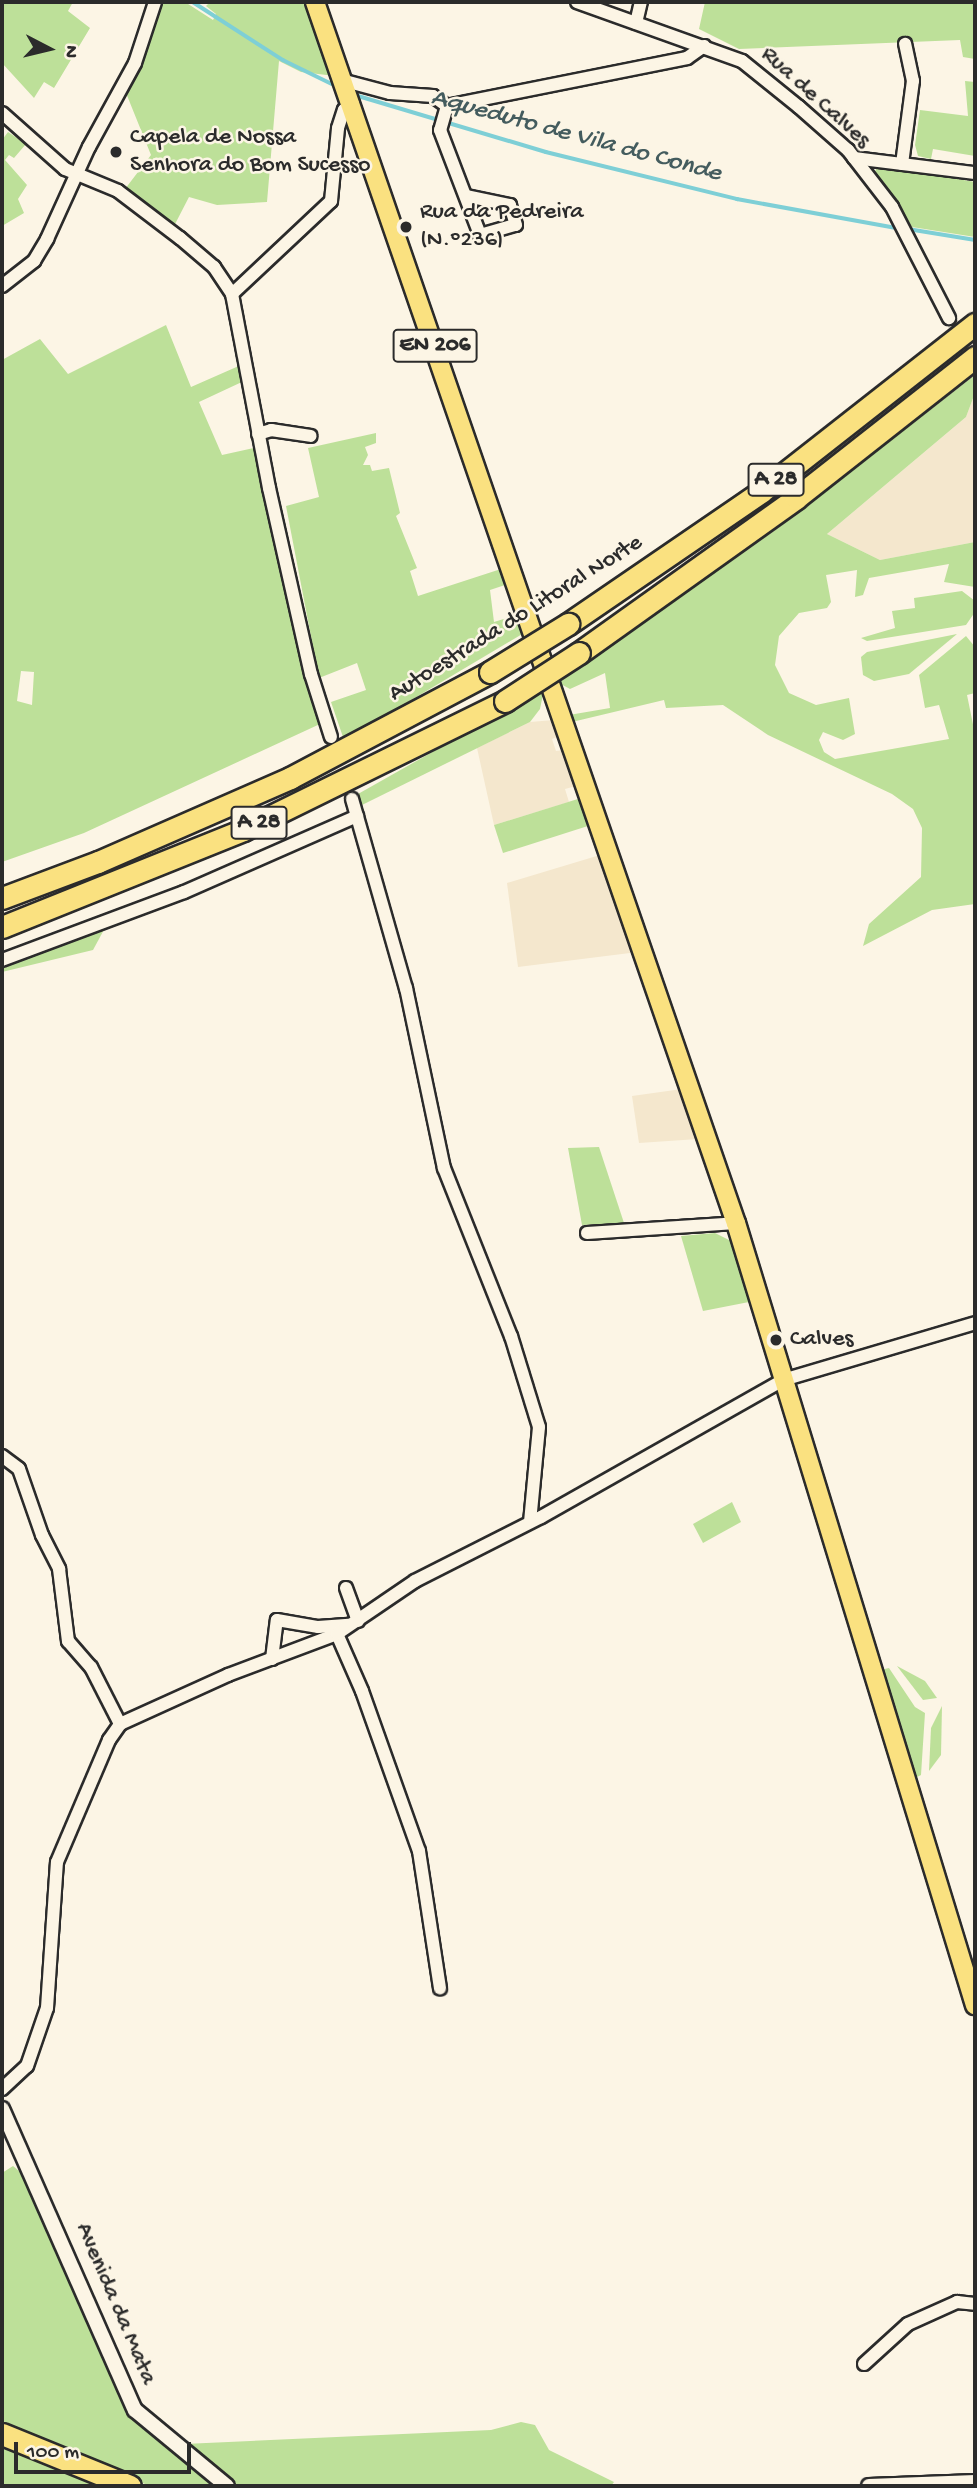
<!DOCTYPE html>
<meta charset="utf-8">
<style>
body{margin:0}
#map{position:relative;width:977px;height:2488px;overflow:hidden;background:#fcf5e5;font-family:"Gochi Hand",sans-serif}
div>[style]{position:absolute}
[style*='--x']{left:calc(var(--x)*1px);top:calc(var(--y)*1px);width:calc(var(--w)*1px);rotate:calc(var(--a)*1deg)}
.built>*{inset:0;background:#f4e7cd}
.green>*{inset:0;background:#bde099}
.stream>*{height:3.5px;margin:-1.75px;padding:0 1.75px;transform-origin:1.75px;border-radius:1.75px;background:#7ecfd6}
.minor-tunnel>*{height:12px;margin-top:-6px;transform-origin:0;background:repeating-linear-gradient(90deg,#d2cdc0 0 12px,transparent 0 18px)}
.roads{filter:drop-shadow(2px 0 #2b2b2b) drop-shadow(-2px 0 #2b2b2b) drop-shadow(0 2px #2b2b2b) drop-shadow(0 -2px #2b2b2b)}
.minor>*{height:12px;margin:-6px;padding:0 6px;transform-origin:6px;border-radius:6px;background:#fcf5e5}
.tertiary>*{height:14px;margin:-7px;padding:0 7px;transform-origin:7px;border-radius:7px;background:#fcf5e5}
.primary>*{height:18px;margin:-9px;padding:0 9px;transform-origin:9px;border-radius:9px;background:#fae180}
.motorway>*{height:21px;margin:-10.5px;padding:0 10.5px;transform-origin:10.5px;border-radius:10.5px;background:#fae180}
.bridges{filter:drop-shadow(2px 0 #2b2b2b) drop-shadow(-2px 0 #2b2b2b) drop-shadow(0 2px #2b2b2b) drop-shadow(0 -2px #2b2b2b)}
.motorway-bridge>*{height:21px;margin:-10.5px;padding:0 10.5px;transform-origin:10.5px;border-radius:10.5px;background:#fae180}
.dots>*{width:19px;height:19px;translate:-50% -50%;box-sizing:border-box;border:4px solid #fcf5e5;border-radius:50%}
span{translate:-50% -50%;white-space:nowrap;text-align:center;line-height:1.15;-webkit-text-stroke:5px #fcf5e5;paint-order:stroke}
.shield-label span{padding:2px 5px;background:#fcf5e5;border:2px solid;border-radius:5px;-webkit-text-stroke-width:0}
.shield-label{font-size:23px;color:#2b2b2b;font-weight:700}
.street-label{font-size:24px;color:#2b2b2b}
.poi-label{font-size:24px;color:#2b2b2b}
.left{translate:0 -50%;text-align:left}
.water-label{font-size:26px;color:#445c5e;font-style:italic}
.frame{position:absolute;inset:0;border:4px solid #2b2b2b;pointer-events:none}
.north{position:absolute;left:14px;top:14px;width:70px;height:70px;-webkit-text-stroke:5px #fcf5e5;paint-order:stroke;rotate:97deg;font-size:19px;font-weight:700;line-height:28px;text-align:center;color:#2b2b2b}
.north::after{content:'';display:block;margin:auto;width:24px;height:32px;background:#2b2b2b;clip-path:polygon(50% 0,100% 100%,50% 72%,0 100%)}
.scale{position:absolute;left:14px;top:2442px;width:177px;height:32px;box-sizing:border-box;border:4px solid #2b2b2b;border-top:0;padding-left:9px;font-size:21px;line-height:24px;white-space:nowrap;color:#2b2b2b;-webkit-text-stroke:5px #fcf5e5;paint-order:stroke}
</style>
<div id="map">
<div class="built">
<i style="clip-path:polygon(975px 393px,975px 542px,880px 560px,827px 534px,966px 417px)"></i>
<i style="clip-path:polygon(554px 720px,559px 736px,552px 739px,556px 751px,564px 750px,576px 786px,565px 789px,569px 802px,494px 825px,477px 748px,530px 722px)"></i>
<i style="clip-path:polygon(600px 855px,633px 949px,630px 953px,518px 967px,507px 883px)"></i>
<i style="clip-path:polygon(682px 1089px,698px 1139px,639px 1143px,632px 1096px)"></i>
</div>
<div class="green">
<i style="clip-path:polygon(2px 2px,73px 2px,68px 11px,90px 28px,54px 88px,44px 82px,34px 98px,2px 63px)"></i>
<i style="clip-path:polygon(161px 2px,185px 2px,213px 20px,216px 14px,206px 6px,210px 2px,306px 2px,335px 76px,301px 72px,279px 61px,267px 202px,217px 205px,189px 197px,173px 228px,125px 189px,151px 155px,126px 93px)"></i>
<i style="clip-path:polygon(705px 2px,975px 2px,975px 59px,963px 57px,960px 40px,739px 49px,699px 29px)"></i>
<i style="clip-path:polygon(965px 81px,975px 82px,975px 156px,933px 149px,931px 159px,918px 156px,915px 145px,920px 110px,968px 116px)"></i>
<i style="clip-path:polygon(8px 132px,26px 144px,14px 158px,9px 155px,5px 160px,27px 185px,18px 199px,24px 213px,2px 226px,2px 140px)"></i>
<i style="clip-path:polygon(878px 165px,975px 182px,975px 237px,912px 227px,874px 174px)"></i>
<i style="clip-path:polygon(evenodd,166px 325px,191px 387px,241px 365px,244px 381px,199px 402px,222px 455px,258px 447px,320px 724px,84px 833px,2px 862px,2px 360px,40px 339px,68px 374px,166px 325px,21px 671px,34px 672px,32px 705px,17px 701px,21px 671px)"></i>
<i style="clip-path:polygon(975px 375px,975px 393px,966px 417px,827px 534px,880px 560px,975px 542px,975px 587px,944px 582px,949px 564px,869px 578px,863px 595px,855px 597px,857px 570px,826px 575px,831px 602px,827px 608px,799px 613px,779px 636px,775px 665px,789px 693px,816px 705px,849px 698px,855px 734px,843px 740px,823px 732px,819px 740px,824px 752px,835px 759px,949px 739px,939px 705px,925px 708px,919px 675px,966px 636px,975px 647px,975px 693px,967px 695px,975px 734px,975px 904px,932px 910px,863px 946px,869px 924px,921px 877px,922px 828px,913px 809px,892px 794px,768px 735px,723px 705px,666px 708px,664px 700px,572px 722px,569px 715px,610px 708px,605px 673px,570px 689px,557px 682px,774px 531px)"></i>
<i style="clip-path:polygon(376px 433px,376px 443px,365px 447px,368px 455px,363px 465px,370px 465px,372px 471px,389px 468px,400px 513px,396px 516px,417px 568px,410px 571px,418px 596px,504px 568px,508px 584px,490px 590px,494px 622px,519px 614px,524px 633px,344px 740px,331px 702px,366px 690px,357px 663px,319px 678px,286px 506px,319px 497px,308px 448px)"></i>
<i style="clip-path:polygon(962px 591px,975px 601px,975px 612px,966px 625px,867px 641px,861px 638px,895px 628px,892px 611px,915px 608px,914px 598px)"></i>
<i style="clip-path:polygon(957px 634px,909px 674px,874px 681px,863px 675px,861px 657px,867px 652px)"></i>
<i style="clip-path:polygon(544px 689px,540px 709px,530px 722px,362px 805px,358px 794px)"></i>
<i style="clip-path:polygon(581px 798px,591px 825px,503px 853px,494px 825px)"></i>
<i style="clip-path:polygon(106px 926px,93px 950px,2px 972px,2px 963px)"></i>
<i style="clip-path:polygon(599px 1147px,624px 1223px,582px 1225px,568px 1148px)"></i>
<i style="clip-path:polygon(715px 1233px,731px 1241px,749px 1302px,703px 1311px,681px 1236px)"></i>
<i style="clip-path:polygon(732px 1502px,741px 1522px,703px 1543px,693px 1524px)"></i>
<i style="clip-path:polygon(897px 1666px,925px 1681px,937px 1698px,923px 1700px)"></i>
<i style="clip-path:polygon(889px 1668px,915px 1707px,925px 1713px,921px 1775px,913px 1779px,880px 1670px)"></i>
<i style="clip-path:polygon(942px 1706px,941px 1755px,929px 1771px,931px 1728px)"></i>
<i style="clip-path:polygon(13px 2166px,25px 2176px,135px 2419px,215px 2486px,150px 2486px,2px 2426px,2px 2173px)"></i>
<i style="clip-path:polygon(521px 2422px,535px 2425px,549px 2450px,614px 2482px,611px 2486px,235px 2486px,184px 2444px,491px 2430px)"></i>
<i style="clip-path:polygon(2px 2441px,113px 2486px,2px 2486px)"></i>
</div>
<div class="stream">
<i style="--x:193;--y:2;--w:107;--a:32.8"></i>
<i style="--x:283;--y:60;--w:61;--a:26.1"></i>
<i style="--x:355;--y:95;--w:199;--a:16.6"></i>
<i style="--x:546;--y:152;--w:197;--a:13.8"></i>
<i style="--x:737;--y:199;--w:163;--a:10.3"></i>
<i style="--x:908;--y:229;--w:68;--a:9.3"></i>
</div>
<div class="minor-tunnel">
<i style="--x:949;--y:318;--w:44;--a:54.2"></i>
<i style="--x:331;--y:737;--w:65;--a:71.3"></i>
</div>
<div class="roads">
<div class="minor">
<i style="--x:577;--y:2;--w:175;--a:19.7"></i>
<i style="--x:742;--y:61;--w:73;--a:38.9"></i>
<i style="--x:799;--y:107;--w:65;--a:41.3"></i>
<i style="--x:848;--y:150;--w:72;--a:52.3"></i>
<i style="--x:892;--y:207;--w:125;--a:62.8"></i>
<i style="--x:636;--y:23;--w:22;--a:-77"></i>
<i style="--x:345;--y:81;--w:47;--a:14.9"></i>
<i style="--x:390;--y:93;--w:43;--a:4"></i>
<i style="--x:433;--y:96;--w:17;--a:36"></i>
<i style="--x:447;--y:106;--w:245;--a:-11.3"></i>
<i style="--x:687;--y:58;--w:21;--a:-35"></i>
<i style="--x:447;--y:106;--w:25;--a:106"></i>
<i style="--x:440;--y:130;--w:112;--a:69.1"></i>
<i style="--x:480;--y:235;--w:37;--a:-16"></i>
<i style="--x:516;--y:225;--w:21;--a:-107"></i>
<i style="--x:510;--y:205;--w:44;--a:-168.2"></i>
<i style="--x:2;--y:113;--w:84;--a:41.6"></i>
<i style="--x:65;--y:169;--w:57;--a:22.5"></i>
<i style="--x:118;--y:191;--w:78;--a:37.2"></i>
<i style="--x:180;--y:238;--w:45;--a:40.5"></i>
<i style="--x:214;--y:267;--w:32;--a:56"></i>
<i style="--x:232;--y:294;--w:197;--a:79.2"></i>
<i style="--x:269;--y:488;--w:191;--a:77.3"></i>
<i style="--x:311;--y:674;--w:66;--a:72.4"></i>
<i style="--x:854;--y:158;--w:122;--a:7.1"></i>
<i style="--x:902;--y:164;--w:84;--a:-82.5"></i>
<i style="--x:913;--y:81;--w:38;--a:-102"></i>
<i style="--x:2;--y:286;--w:41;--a:-38"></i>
<i style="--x:34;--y:261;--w:26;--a:-59"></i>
<i style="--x:47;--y:239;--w:101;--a:-65.5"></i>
<i style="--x:89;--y:147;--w:96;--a:-61.3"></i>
<i style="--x:135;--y:63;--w:64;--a:-71.8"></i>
<i style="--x:232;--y:294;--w:136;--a:-43.2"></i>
<i style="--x:331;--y:201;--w:73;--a:-84.5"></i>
<i style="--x:338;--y:128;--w:19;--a:-72"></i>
<i style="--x:344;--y:110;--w:11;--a:-38"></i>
<i style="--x:258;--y:434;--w:14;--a:-17"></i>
<i style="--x:271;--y:430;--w:40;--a:8.5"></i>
<i style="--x:352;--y:799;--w:197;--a:74.1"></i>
<i style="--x:406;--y:988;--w:184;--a:78.1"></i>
<i style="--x:444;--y:1168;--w:181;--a:68.3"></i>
<i style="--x:511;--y:1336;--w:95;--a:72.9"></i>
<i style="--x:539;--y:1427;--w:95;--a:95.4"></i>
<i style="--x:2;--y:960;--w:194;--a:-20.5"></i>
<i style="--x:184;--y:892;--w:189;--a:-23.7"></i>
<i style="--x:587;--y:1233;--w:149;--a:-3.8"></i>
<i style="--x:2;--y:1456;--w:21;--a:37"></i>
<i style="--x:19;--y:1469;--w:70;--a:70.8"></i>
<i style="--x:42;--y:1535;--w:38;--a:63"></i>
<i style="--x:59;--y:1569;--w:73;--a:82.9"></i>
<i style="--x:68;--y:1641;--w:35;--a:49"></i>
<i style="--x:91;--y:1667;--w:64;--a:63"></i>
<i style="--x:346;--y:1588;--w:35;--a:70"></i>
<i style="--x:337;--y:1634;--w:62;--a:66.3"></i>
<i style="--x:362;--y:1691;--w:170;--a:70.4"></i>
<i style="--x:419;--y:1851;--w:139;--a:81.3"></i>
<i style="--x:272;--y:1659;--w:39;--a:-83"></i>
<i style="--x:277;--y:1620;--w:42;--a:9.7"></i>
<i style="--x:318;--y:1627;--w:31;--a:-4"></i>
<i style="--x:2;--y:2089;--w:34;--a:-43"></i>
<i style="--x:27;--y:2066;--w:61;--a:-71"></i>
<i style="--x:47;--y:2008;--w:146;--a:-86.1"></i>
<i style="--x:57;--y:1862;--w:133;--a:-66.9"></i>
<i style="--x:109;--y:1740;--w:19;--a:-55"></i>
<i style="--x:120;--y:1724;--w:119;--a:-24.4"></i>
<i style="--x:228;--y:1675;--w:116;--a:-20.6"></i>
<i style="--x:337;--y:1634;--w:94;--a:-34.2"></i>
<i style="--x:415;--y:1581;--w:141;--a:-26.9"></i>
<i style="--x:541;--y:1517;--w:278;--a:-29.5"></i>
<i style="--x:783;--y:1380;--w:200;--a:-16.5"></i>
<i style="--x:864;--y:2364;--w:59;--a:-42.3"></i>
<i style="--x:908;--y:2324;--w:54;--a:-24.2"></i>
<i style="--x:957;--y:2302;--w:18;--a:6"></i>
</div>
<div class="tertiary">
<i style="--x:2;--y:2109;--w:329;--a:66.2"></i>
<i style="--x:135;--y:2410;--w:119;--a:39.6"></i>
<i style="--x:869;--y:2486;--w:106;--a:-2.2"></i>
</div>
<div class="primary">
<i style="--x:315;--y:2;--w:1292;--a:70.98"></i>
<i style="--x:736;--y:1223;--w:818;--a:73.01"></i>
</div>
<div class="motorway">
<i style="--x:568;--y:624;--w:235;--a:-34.4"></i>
<i style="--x:762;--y:491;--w:271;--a:-38.1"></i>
<i style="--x:579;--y:653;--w:267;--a:-35.5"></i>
<i style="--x:796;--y:498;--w:228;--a:-38.2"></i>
<i style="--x:2;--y:898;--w:103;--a:-20.6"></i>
<i style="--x:98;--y:862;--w:210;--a:-23.6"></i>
<i style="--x:290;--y:778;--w:226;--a:-27.9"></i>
<i style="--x:2;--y:927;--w:260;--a:-21.9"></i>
<i style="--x:243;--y:830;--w:292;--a:-26.2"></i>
<i style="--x:2;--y:2434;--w:138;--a:22.1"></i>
</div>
</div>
<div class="bridges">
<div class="motorway-bridge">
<i style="--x:490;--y:672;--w:92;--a:-31.6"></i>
<i style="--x:505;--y:701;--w:88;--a:-33"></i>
</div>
</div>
<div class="dots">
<i style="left:116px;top:152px;background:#2b2b2b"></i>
<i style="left:406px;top:227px;background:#2b2b2b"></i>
<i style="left:776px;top:1340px;background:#2b2b2b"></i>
</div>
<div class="shield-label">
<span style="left:435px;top:346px">EN 206</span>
<span style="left:776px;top:480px">A 28</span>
<span style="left:259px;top:823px">A 28</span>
</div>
<div class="street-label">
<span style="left:815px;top:98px;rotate:42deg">Rua de Calves</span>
<span style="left:516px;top:619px;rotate:-32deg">Autoestrada do Litoral Norte</span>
<span style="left:115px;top:2304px;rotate:67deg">Avenida da Mata</span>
</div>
<div class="poi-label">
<span class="left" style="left:130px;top:152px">Capela de Nossa<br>Senhora do Bom Sucesso</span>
<span class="left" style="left:420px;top:227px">Rua da Pedreira<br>(N.º236)</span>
<span class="left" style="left:790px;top:1340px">Calves</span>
</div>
<div class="water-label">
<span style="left:576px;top:137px;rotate:15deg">Aqueduto de Vila do Conde</span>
</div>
<div class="frame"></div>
<div class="north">N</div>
<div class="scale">100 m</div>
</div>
